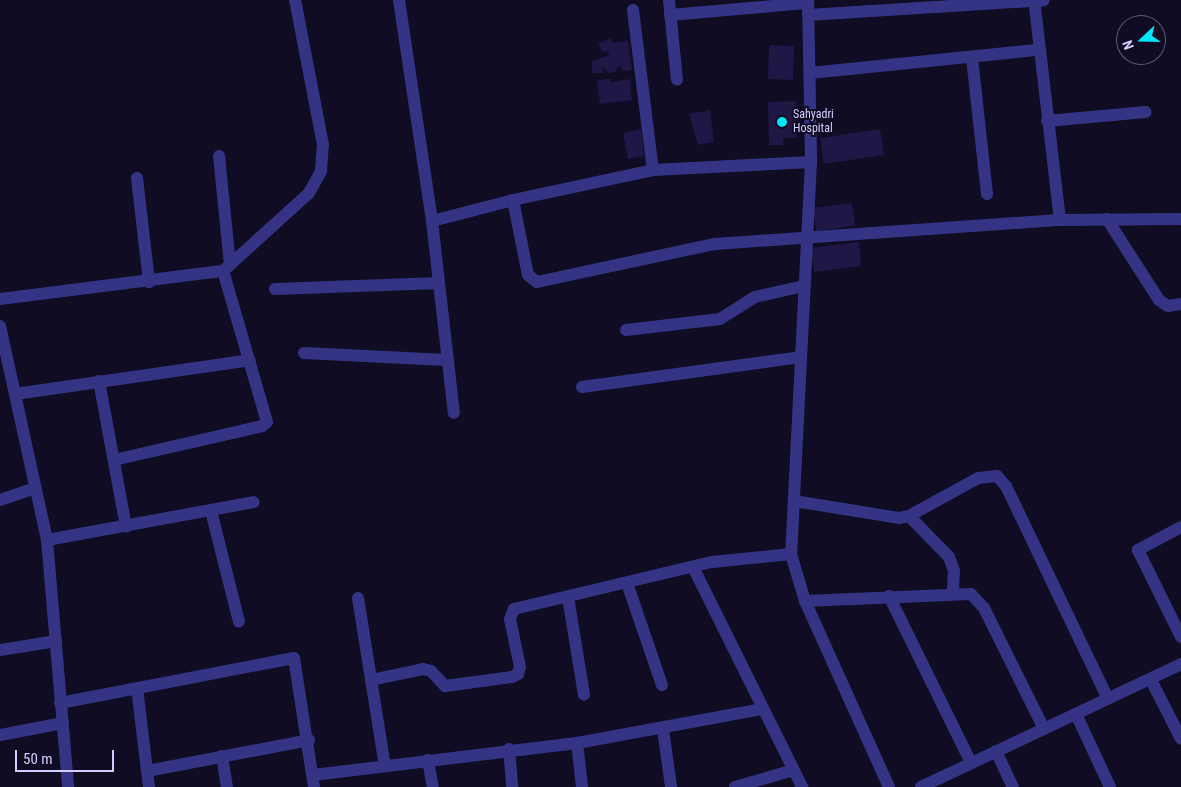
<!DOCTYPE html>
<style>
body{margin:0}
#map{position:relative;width:1181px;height:787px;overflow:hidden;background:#0f0c23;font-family:"Roboto Condensed",sans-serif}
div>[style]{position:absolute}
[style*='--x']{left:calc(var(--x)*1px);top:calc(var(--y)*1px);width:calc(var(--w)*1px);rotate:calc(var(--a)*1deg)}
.building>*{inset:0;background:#1f1745}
.minor>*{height:12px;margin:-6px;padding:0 6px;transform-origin:6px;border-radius:6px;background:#353484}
.dots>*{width:14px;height:14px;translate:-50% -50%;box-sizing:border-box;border:2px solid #0f0c23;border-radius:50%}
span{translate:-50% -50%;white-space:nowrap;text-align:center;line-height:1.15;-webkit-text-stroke:4px #0f0c23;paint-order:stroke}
.poi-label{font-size:12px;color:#d2ceff}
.left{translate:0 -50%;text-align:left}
.north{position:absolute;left:1116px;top:15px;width:50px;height:50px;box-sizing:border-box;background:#0f0c23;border:1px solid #5d5a7b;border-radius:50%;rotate:249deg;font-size:14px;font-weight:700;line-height:20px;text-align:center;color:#d2ceff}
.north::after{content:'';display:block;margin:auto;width:18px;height:22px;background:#00e6f9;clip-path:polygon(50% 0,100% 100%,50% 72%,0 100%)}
.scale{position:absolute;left:15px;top:750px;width:99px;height:22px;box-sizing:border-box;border:2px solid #d2ceff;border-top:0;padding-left:6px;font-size:15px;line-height:18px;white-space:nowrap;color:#d2ceff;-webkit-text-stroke:4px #0f0c23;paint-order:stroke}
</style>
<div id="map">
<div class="building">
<i style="clip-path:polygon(610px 38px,613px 43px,628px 41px,632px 70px,622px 71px,621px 66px,617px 67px,616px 72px,609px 73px,602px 66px,603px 73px,592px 73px,592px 61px,609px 55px,609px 52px,602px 51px,598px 44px)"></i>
<i style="clip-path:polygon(769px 45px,794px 46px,793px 80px,768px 79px)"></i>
<i style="clip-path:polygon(611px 79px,611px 82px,630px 79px,632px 100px,600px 104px,597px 80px)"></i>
<i style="clip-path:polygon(796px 101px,797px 138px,783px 138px,783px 145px,769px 145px,768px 102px)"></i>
<i style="clip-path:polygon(710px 110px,714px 142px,698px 145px,689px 114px)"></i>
<i style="clip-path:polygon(641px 129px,644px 156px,628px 159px,623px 133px)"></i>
<i style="clip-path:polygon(880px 129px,884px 155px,824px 164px,820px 138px)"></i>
<i style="clip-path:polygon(852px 203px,855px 226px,816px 231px,813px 208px)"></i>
<i style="clip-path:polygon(859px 242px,861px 266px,814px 272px,811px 248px)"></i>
</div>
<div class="minor">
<i style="--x:399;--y:0;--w:223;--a:81.5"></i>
<i style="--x:432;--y:221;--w:193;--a:83.5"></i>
<i style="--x:669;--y:0;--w:80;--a:84.3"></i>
<i style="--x:808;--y:0;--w:162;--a:88.9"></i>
<i style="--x:811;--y:162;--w:393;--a:92.9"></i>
<i style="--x:791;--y:554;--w:49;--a:73.4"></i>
<i style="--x:805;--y:601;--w:204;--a:65.7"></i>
<i style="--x:633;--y:10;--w:161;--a:82.9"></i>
<i style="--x:670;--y:15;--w:139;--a:-5"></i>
<i style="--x:808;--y:15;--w:236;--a:-3.6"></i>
<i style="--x:972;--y:58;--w:137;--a:83.7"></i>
<i style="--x:810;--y:73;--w:229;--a:-5.8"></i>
<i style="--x:1047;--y:121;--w:99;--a:-5.2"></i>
<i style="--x:219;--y:156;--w:109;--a:84.2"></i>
<i style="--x:137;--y:178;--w:105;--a:83.4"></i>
<i style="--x:513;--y:200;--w:76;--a:78.7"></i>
<i style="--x:528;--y:275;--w:11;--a:38"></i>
<i style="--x:537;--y:282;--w:182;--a:-12.1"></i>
<i style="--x:715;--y:244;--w:346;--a:-4"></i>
<i style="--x:1060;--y:220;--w:222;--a:-96.7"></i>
<i style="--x:1107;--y:219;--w:96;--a:57.3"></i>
<i style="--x:1159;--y:300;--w:11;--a:34"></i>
<i style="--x:1168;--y:306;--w:13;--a:-9"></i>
<i style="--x:1060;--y:220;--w:121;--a:-0.5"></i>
<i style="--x:432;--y:221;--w:84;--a:-14.5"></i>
<i style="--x:513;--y:200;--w:143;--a:-12.1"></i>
<i style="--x:653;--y:170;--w:158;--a:-2.9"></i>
<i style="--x:275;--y:289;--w:164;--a:-2.1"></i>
<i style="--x:0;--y:299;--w:225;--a:-7.2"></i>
<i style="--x:223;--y:271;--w:116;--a:-42.2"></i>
<i style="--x:309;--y:193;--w:25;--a:-61"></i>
<i style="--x:321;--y:171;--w:26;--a:-86"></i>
<i style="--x:323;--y:145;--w:148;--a:-100.9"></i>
<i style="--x:0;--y:326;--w:219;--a:77.6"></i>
<i style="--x:47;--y:540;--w:248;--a:85.1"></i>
<i style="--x:626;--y:330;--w:95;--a:-6.7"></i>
<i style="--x:720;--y:319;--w:41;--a:-32.2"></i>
<i style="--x:755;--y:297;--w:50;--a:-12.7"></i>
<i style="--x:304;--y:353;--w:143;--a:2.8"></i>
<i style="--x:99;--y:381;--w:148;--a:79.5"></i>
<i style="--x:582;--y:387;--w:220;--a:-7.8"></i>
<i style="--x:15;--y:394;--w:237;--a:-8.2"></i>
<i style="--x:114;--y:460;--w:152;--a:-12.9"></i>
<i style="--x:262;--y:426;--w:6;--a:-39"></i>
<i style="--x:267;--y:422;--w:157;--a:-106.2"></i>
<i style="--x:0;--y:500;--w:37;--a:-19"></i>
<i style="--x:794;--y:501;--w:106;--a:9.2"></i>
<i style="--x:899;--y:518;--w:10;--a:-11"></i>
<i style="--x:909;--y:516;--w:79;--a:-28.8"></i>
<i style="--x:978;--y:478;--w:19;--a:-6"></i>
<i style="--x:997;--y:476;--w:13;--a:48"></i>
<i style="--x:1006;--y:486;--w:236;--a:64.4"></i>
<i style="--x:211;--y:511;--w:114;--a:75.8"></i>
<i style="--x:909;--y:516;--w:57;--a:45.7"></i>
<i style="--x:949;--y:557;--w:15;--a:70"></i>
<i style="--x:954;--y:571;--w:22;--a:93"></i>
<i style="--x:1181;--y:527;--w:49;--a:151.9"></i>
<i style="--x:1138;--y:550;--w:97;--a:63.7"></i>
<i style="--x:47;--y:540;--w:210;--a:-10.4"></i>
<i style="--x:693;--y:567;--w:246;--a:63.6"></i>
<i style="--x:627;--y:583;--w:108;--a:71.1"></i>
<i style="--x:889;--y:596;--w:186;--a:63.8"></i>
<i style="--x:568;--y:597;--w:99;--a:80.7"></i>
<i style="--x:358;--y:598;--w:170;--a:80.9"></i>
<i style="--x:805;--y:601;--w:166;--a:-2.4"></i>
<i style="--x:971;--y:594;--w:19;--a:47"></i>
<i style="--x:984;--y:608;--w:135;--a:63.6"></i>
<i style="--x:0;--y:650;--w:57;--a:-9.1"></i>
<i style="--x:371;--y:680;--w:53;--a:-11.9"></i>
<i style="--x:423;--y:669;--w:8;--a:14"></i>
<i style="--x:431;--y:671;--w:21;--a:47"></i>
<i style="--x:445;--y:686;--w:68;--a:-7.7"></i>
<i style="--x:512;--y:677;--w:7;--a:-27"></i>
<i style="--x:518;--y:674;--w:7;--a:-74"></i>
<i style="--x:520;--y:667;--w:49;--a:-101.8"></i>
<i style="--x:510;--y:619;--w:11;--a:-68"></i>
<i style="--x:514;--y:609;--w:204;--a:-13.4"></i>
<i style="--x:712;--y:562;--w:79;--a:-5.8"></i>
<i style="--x:1151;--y:680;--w:66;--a:63"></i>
<i style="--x:137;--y:688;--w:100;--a:83.1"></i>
<i style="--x:60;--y:703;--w:238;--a:-10.9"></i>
<i style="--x:294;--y:658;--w:131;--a:81.2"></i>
<i style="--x:1076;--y:714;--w:81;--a:65"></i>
<i style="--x:663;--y:729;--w:59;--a:82.1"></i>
<i style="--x:0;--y:735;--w:64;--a:-10.8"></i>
<i style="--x:577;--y:743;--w:44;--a:83.5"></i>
<i style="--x:509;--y:749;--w:38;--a:85"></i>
<i style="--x:996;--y:751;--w:40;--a:65"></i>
<i style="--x:222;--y:756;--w:31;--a:81"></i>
<i style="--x:428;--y:760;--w:27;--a:80"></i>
<i style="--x:147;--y:771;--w:165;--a:-10.8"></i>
<i style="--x:313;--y:775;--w:266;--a:-6.9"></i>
<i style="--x:577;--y:743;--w:189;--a:-10.4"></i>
<i style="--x:735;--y:787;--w:61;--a:-16.1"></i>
<i style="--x:921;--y:787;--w:288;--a:-25.3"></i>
</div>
<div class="dots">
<i style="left:782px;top:122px;background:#00e6f9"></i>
</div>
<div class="poi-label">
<span class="left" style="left:793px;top:122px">Sahyadri<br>Hospital</span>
</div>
<div class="north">N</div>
<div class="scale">50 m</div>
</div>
